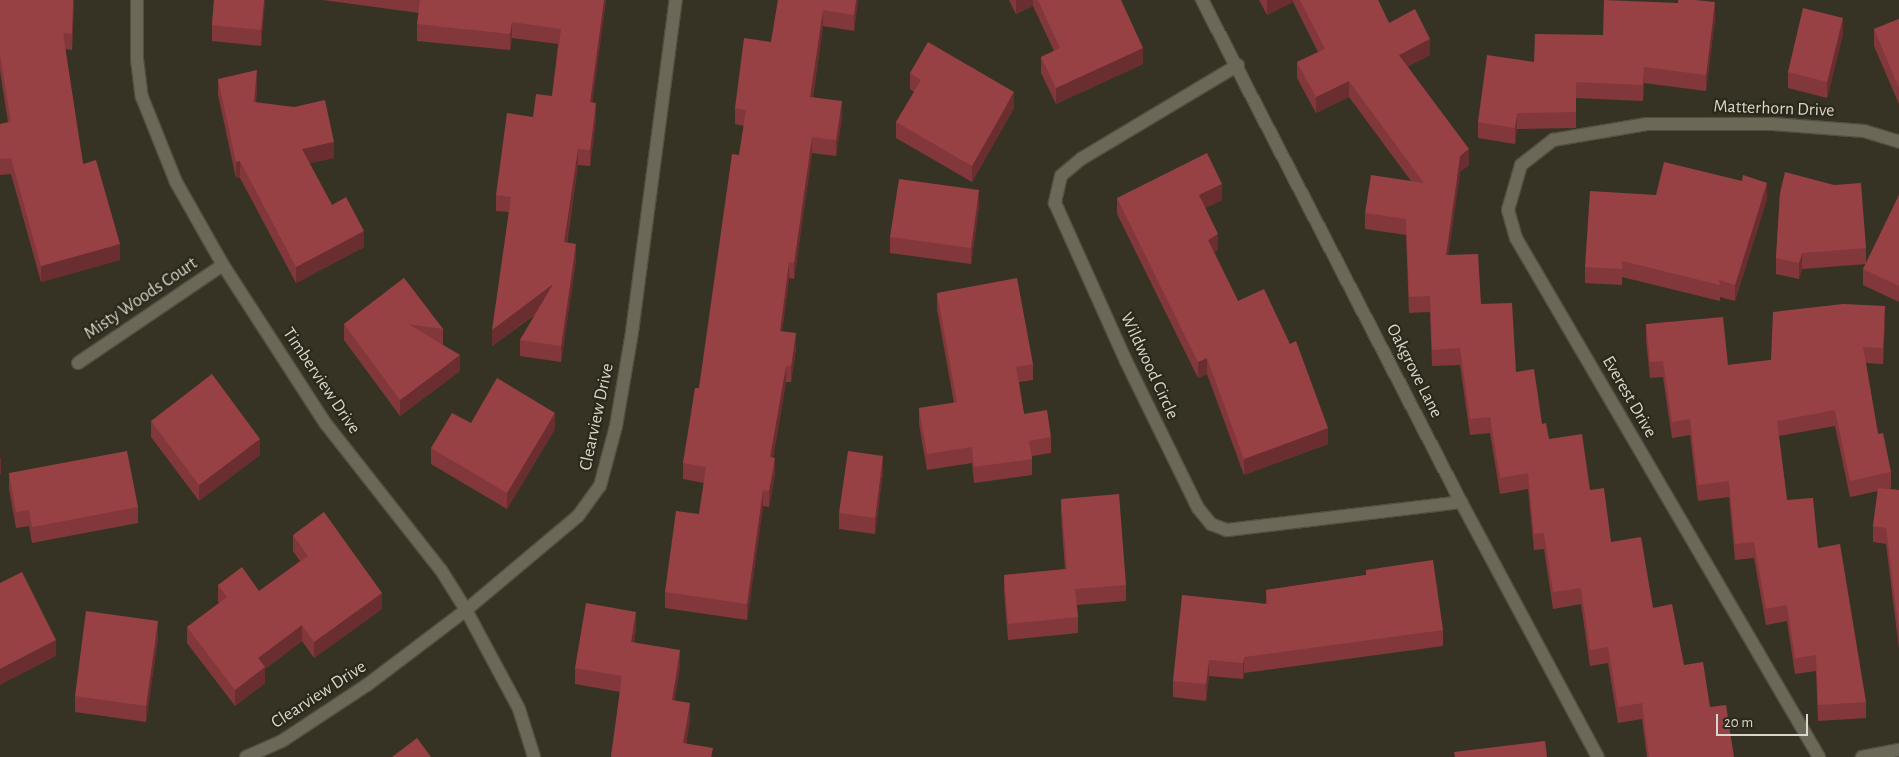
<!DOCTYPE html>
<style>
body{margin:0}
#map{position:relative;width:1899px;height:757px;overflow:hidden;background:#363325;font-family:"Alegreya Sans",sans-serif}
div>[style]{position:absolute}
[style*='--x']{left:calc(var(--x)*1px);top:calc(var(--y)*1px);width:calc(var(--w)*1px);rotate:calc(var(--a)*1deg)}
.roads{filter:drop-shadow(1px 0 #524f43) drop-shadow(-1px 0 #524f43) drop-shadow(0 1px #524f43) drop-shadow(0 -1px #524f43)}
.minor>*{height:12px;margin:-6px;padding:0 6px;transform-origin:6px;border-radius:6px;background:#6b6857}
.wall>*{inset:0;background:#82383a}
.shaded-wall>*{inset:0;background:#6a2e30}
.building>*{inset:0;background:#974144}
span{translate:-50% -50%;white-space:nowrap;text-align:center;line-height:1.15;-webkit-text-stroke:4.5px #2c291b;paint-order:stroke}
.street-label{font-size:18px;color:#d8d6cd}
.scale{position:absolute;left:1716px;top:714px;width:92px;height:22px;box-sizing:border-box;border:2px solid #d8d6cd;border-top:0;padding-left:6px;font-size:15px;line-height:18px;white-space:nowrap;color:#d8d6cd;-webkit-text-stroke:4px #2c291b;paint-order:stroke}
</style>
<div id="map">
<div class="roads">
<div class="minor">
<i style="--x:137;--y:0;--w:59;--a:90"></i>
<i style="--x:137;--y:59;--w:38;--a:83"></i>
<i style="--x:142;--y:97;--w:92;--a:68.2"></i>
<i style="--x:176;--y:182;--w:95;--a:60.5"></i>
<i style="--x:223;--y:265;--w:189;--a:57.1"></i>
<i style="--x:326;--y:424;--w:186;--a:51.8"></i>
<i style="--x:441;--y:570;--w:47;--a:58"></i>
<i style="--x:466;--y:610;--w:112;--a:61.8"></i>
<i style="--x:519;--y:709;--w:50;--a:72.6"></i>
<i style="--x:1202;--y:0;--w:565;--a:62.71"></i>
<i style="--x:1461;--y:502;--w:289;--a:61.8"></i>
<i style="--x:1238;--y:65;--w:183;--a:149.1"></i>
<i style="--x:1081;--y:159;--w:26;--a:140"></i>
<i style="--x:1061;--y:176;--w:28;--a:103"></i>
<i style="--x:1055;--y:203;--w:173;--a:65.8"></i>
<i style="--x:1126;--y:361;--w:164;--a:63.9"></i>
<i style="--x:1198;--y:508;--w:21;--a:51"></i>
<i style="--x:1211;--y:524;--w:17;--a:21"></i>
<i style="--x:1227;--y:530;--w:236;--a:-6.8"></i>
<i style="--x:78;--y:363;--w:175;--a:-34.1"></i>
<i style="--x:246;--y:757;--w:39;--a:-24"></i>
<i style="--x:282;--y:741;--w:102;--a:-33.4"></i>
<i style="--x:367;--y:685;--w:124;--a:-37.1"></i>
<i style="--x:466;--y:610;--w:146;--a:-40"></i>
<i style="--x:578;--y:516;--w:37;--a:-54"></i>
<i style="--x:600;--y:486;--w:62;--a:-75.1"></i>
<i style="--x:616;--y:426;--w:95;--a:-80.3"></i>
<i style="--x:632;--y:332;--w:335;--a:-82.5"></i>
<i style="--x:1819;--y:757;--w:601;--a:-120.28"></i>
<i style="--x:1516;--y:238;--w:29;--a:-106"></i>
<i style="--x:1508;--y:210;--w:47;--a:-73.9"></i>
<i style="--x:1521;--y:165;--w:41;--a:-38"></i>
<i style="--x:1553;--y:140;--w:95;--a:-9.7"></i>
<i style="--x:1647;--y:124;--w:126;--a:0"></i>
<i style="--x:1773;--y:124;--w:91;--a:4.4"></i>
<i style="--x:1864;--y:131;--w:37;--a:17"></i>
<i style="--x:1862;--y:757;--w:38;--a:-11"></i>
</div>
</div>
<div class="wall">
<i style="clip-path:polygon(0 0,74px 0,72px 50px,65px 49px,83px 164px,120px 260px,41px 282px,11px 174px,0 175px,0 124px,8px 122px,0 71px)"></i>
<i style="clip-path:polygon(214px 0,265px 0,261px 46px,212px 41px,212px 25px)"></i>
<i style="clip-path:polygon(323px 0,606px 0,592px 102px,596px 119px,590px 166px,578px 165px,567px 243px,576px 260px,561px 362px,520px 356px,520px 340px,536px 314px,492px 346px,509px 212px,496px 211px,496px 195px,533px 117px,552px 96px,558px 44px,512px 38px,510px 50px,417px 41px,417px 24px,419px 13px)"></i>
<i style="clip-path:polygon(778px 0,858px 0,854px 31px,823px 26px,813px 97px,842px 117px,836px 156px,812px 153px,794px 279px,789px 278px,782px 331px,796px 349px,791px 382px,786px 382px,773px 458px,775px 474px,769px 507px,763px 506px,747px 620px,665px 608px,665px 592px,699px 514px,704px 483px,683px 479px,683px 463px,699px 388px,739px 155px,744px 126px,735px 124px,735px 108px,771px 42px)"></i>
<i style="clip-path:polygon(1009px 0,1121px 0,1143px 64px,1056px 104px,1041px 73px,1041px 57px,1054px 51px,1033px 6px,1016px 14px)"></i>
<i style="clip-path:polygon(1259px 0,1378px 0,1389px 23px,1430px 55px,1407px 67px,1469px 165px,1460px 172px,1448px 255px,1481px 304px,1549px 439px,1590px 490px,1611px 542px,1653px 608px,1684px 665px,1710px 707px,1734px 757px,1647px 757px,1642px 719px,1618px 723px,1608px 663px,1590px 666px,1581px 604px,1553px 609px,1544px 549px,1534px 550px,1528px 489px,1500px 494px,1490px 433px,1470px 435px,1460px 365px,1432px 366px,1430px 312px,1409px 313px,1406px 235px,1365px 229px,1365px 213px,1411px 181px,1349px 97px,1316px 113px,1297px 78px,1297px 62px,1318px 52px,1293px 2px,1267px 15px)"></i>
<i style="clip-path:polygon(1715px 18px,1706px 91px,1644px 83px,1643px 101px,1576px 98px,1576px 128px,1517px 129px,1515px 144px,1478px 138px,1478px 122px,1534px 62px,1603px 35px)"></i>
<i style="clip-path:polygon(1899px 19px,1899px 104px,1874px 46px,1874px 29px)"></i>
<i style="clip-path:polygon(1843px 34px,1827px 98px,1788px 88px,1788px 72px)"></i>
<i style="clip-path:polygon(910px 73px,1014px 108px,972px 182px,896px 138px,896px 122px,914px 92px,910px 89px)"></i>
<i style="clip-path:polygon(218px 79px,257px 86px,256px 102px,334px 158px,309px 163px,332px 205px,364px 247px,296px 283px,240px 178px,236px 178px,218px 95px)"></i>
<i style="clip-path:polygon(1780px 193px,1866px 248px,1866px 264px,1899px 195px,1899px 302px,1863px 285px,1863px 269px,1866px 264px,1802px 269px,1799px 279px,1776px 274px,1776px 258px)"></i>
<i style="clip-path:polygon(1656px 195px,1767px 199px,1735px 301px,1720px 297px,1720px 301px,1622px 277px,1622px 285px,1585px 283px,1585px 267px)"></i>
<i style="clip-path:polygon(1117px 198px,1222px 200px,1205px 208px,1218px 250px,1214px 252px,1238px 301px,1328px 444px,1244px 475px,1207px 374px,1198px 378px,1117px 214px)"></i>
<i style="clip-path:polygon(979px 206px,971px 264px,890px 253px,890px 237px)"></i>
<i style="clip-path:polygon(404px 278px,443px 329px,443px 345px,460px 371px,400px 416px,344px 340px,344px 324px)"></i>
<i style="clip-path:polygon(937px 293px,1033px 364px,1033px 380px,1019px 382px,1024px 414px,1051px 437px,1051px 453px,1032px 456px,1032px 475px,974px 483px,972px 463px,927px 470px,919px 424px,919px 408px,954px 403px,937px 309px)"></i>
<i style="clip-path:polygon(1885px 322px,1883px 364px,1866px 363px,1878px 434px,1891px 472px,1891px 488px,1889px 489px,1899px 490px,1899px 649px,1886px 544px,1873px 542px,1873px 526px,1878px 491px,1850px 497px,1835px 426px,1779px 436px,1787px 500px,1818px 548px,1866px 702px,1866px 718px,1818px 721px,1816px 671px,1795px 674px,1787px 621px,1766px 625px,1754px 558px,1735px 560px,1729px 497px,1698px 501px,1690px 435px,1672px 438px,1663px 377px,1650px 378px,1646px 340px,1646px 324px,1728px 365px,1771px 360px)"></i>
<i style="clip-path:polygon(151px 421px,260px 455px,199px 501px,151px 437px)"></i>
<i style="clip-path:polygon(471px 423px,555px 429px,507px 509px,431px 464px,431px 448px)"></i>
<i style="clip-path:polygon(883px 472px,875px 534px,839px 529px,839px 513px)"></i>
<i style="clip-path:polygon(9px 473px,138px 507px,138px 523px,32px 543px,29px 526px,16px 528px,9px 489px)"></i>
<i style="clip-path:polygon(1061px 499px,1126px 585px,1126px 601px,1077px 605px,1078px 617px,1078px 633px,1008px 640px,1004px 591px,1004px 575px,1065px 569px,1061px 515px)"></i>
<i style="clip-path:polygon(293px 535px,382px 609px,314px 658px,302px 641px,265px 669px,265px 683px,235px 706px,187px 643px,187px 627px,219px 603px,218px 601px,218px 585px,259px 591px,300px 561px,293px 551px)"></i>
<i style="clip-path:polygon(1366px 570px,1443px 630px,1443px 646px,1244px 673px,1243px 679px,1209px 676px,1206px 701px,1173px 697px,1173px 681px,1266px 604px,1266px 590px,1366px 575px)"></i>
<i style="clip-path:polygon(636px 628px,634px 642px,680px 666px,674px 701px,690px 719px,686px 744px,713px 757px,611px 757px,620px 692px,575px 684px,575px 668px)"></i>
<i style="clip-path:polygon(158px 637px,146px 722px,75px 712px,75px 696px)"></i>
</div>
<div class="shaded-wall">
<i style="clip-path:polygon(73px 0,74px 0,72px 50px,72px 34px)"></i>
<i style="clip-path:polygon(264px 0,265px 0,261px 46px,261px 30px)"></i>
<i style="clip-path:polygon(604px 0,606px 0,590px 118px,590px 102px)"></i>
<i style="clip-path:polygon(856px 0,858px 0,854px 31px,854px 15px)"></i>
<i style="clip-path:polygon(1016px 0,1033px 0,1033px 6px,1016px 14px)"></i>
<i style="clip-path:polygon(1267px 0,1293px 0,1293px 2px,1267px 15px)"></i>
<i style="clip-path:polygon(1715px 2px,1715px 18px,1706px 91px,1706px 75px)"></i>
<i style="clip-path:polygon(823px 10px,823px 26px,810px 113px,810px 97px)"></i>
<i style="clip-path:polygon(1843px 18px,1843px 34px,1827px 98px,1827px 82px)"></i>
<i style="clip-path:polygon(512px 22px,512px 38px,510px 50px,510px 34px)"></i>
<i style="clip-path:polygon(1430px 39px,1430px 55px,1399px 71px,1399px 55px)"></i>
<i style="clip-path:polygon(1143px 48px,1143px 64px,1056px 104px,1056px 88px)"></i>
<i style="clip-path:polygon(1644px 67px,1644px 83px,1643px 101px,1643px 85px)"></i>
<i style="clip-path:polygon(257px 70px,257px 86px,254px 118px,254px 102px)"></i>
<i style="clip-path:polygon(1349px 81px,1349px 97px,1316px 113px,1316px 97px)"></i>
<i style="clip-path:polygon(1014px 92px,1014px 108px,972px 182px,972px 166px)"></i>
<i style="clip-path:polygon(842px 101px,842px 117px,836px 156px,836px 140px)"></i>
<i style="clip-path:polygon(596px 103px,596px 119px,590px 166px,590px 150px)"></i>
<i style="clip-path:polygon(1517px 113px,1517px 129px,1515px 144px,1515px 128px)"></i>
<i style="clip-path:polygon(812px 137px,812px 153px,794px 279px,794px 263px)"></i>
<i style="clip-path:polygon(334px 142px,334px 158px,302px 165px,302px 149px)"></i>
<i style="clip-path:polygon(578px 149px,578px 165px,564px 258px,564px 242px)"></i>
<i style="clip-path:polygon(1469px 149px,1469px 165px,1460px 172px,1446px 271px,1446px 255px,1460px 156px)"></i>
<i style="clip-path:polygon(240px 161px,240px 178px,236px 178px,236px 162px)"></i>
<i style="clip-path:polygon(1767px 183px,1767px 199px,1735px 301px,1735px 285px)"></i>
<i style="clip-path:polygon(1222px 184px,1222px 200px,1199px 211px,1199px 195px)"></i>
<i style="clip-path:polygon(979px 190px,979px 206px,971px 264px,971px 248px)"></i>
<i style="clip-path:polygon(364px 231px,364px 247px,296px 283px,296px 267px)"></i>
<i style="clip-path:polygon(1218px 234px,1218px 250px,1208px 256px,1208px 240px)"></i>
<i style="clip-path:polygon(120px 244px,120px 260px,41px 282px,41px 266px)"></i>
<i style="clip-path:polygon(576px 244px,576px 260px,561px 362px,561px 346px)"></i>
<i style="clip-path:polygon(1802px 253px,1802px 269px,1799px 279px,1799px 263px)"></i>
<i style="clip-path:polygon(789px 262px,789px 278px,780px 347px,780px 331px)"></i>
<i style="clip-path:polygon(553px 284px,553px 300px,492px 346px,492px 330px)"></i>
<i style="clip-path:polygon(1885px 306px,1885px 322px,1883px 364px,1883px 348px)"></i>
<i style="clip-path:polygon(796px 333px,796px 349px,791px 382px,791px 366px)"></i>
<i style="clip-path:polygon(460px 355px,460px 371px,400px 416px,400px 400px)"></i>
<i style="clip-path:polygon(1207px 358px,1207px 374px,1198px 378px,1198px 362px)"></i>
<i style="clip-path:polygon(786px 366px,786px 382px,770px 473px,770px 457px)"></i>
<i style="clip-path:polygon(555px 413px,555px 429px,507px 509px,507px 493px)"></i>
<i style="clip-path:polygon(1328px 428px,1328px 444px,1244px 475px,1244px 459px)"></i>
<i style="clip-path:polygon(260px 439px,260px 455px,199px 501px,199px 485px)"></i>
<i style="clip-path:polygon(883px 456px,883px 472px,875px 534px,875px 518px)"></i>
<i style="clip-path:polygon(0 458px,1px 458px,1px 474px,0 474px)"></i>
<i style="clip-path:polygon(775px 458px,775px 474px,769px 507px,769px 491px)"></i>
<i style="clip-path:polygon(763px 490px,763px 506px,747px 620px,747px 604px)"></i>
<i style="clip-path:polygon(382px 593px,382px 609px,314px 658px,314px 642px)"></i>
<i style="clip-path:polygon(636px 612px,636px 628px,631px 658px,631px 642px)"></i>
<i style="clip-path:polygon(158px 621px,158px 637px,146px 722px,146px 706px)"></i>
<i style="clip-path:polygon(302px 625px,302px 641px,265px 669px,265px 683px,235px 706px,235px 690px,258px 658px)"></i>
<i style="clip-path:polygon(56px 640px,56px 656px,0 685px,0 669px)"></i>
<i style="clip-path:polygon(680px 650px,680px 666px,672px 717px,672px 700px)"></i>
<i style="clip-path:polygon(1244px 657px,1244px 673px,1243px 679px,1243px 663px)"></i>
<i style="clip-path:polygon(1209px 660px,1209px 676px,1206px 701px,1206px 684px)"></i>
<i style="clip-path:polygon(690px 703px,690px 719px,684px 757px,683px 743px)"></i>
</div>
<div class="building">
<i style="clip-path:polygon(0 0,73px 0,72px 34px,63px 33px,83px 164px,96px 160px,120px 244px,41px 266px,11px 158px,0 159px,0 124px,11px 122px,0 55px)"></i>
<i style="clip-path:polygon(214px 0,264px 0,261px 30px,212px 25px)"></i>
<i style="clip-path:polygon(420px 0,604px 0,590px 102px,596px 103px,590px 150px,578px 149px,564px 242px,576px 244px,561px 346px,520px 340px,553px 284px,492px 330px,511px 197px,496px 195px,507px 113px,533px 117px,536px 94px,552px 96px,561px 29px,512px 22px,510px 34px,417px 24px)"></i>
<i style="clip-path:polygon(778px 0,856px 0,854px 15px,823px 10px,810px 97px,842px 101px,836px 140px,812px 137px,794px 263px,789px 262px,780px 331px,796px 333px,791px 366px,786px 366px,770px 457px,775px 458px,769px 491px,763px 490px,747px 604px,665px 592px,676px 511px,699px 514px,706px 467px,683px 463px,695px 388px,699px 388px,732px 154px,739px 155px,746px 110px,735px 108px,744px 38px,771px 42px)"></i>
<i style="clip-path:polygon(1038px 0,1121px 0,1143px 48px,1056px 88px,1041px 57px,1060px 48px)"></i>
<i style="clip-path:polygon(1300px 0,1378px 0,1389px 23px,1415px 9px,1430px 39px,1399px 55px,1469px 149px,1460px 156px,1446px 255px,1478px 254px,1481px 304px,1512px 303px,1516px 372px,1534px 369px,1542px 424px,1546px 423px,1549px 439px,1582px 434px,1590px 490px,1604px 488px,1611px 542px,1641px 537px,1653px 608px,1672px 604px,1684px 665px,1703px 662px,1710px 707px,1726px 705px,1734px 757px,1649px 757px,1642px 703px,1618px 707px,1608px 647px,1590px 650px,1581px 588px,1553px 592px,1544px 533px,1534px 534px,1528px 473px,1500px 478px,1490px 417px,1470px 419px,1460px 348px,1432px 350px,1430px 296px,1409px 297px,1406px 219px,1365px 213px,1371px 175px,1424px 183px,1349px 81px,1316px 97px,1297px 62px,1325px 49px)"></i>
<i style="clip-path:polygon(1604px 0,1678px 3px,1678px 0,1695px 0,1715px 2px,1706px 75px,1644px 67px,1643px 85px,1576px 82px,1576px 112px,1517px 113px,1515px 128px,1478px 122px,1487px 55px,1534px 62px,1535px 34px,1603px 35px)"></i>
<i style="clip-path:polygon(1803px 8px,1843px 18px,1827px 82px,1788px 72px)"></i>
<i style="clip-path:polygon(1899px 19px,1899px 88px,1874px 29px)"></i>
<i style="clip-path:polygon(928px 42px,1014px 92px,972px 166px,896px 122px,921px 80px,910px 73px)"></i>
<i style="clip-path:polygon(257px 70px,254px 102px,294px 107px,325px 100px,334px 142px,302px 149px,332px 205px,346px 197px,364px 231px,296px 267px,240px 161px,236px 162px,218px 79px)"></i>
<i style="clip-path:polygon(1207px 153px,1222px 184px,1199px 195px,1218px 234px,1208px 240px,1238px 301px,1264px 289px,1290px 344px,1296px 341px,1328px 428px,1244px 459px,1207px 358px,1198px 362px,1117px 198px)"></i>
<i style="clip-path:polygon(1664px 162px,1742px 181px,1743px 175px,1767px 183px,1735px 285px,1719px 280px,1720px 285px,1622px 261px,1622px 269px,1585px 267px,1590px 191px,1656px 195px)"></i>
<i style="clip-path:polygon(1785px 172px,1834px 185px,1861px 183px,1866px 248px,1802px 253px,1799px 263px,1776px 258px,1780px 193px)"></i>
<i style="clip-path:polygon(899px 179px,979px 190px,971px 248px,890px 237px)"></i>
<i style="clip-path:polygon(1899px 195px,1899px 286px,1863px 269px)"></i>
<i style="clip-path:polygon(404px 278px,443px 329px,408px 324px,460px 355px,400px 400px,344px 324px)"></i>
<i style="clip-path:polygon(1017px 278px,1033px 364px,1016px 367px,1024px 414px,1047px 410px,1051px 437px,1029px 441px,1032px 459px,974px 467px,972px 447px,927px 454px,919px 408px,957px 402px,937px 293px)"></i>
<i style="clip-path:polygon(1843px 304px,1885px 306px,1883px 348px,1863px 347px,1878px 434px,1883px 433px,1891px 472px,1850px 481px,1835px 410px,1777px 421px,1787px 500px,1813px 498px,1818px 548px,1840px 544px,1866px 702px,1818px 705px,1816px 655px,1795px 658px,1787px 605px,1766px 609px,1754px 542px,1735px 544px,1729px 481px,1698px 485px,1690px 419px,1672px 422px,1663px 361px,1650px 362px,1646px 324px,1723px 317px,1728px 365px,1771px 360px,1773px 312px)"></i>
<i style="clip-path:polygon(212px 374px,260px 439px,199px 485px,151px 421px)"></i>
<i style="clip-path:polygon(497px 378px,555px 413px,507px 493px,431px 448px,452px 413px,471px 423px)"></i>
<i style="clip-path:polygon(127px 451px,138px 507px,32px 527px,29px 510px,16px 512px,9px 473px)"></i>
<i style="clip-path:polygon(848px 451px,883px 456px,875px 518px,839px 513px)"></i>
<i style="clip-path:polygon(1878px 488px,1899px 490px,1899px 632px,1886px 528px,1873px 526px)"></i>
<i style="clip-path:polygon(1119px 494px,1126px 585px,1075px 589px,1078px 617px,1008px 624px,1004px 575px,1067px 569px,1061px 499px)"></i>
<i style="clip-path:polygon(324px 512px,382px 593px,314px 642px,302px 625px,258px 658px,265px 667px,235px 690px,187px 627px,227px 597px,218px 585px,242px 567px,259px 591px,308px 556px,293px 535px)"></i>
<i style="clip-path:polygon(1433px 560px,1443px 630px,1244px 657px,1243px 663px,1209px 660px,1206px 684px,1173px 681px,1182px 595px,1268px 604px,1266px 590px,1366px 575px,1366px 570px)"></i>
<i style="clip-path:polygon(22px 572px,56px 640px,0 669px,0 583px)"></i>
<i style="clip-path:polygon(586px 603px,636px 612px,631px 642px,680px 650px,672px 700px,690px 703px,683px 743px,713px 748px,711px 757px,611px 757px,622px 676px,575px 668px)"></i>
<i style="clip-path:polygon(86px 611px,158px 621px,146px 706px,75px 696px)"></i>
<i style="clip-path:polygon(417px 738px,431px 757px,392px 757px)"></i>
<i style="clip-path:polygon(1545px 741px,1547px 757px,1455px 757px,1454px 752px)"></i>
</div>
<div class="street-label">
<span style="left:1774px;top:109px;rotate:2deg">Matterhorn Drive</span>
<span style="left:141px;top:299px;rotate:-34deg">Misty Woods Court</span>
<span style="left:1149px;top:366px;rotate:65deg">Wildwood Circle</span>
<span style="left:1414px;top:371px;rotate:63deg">Oakgrove Lane</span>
<span style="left:321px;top:381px;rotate:56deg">Timberview Drive</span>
<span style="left:1629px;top:397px;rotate:60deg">Everest Drive</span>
<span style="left:597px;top:417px;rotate:-78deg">Clearview Drive</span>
<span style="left:319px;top:695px;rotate:-33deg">Clearview Drive</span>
</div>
<div class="scale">20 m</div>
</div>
